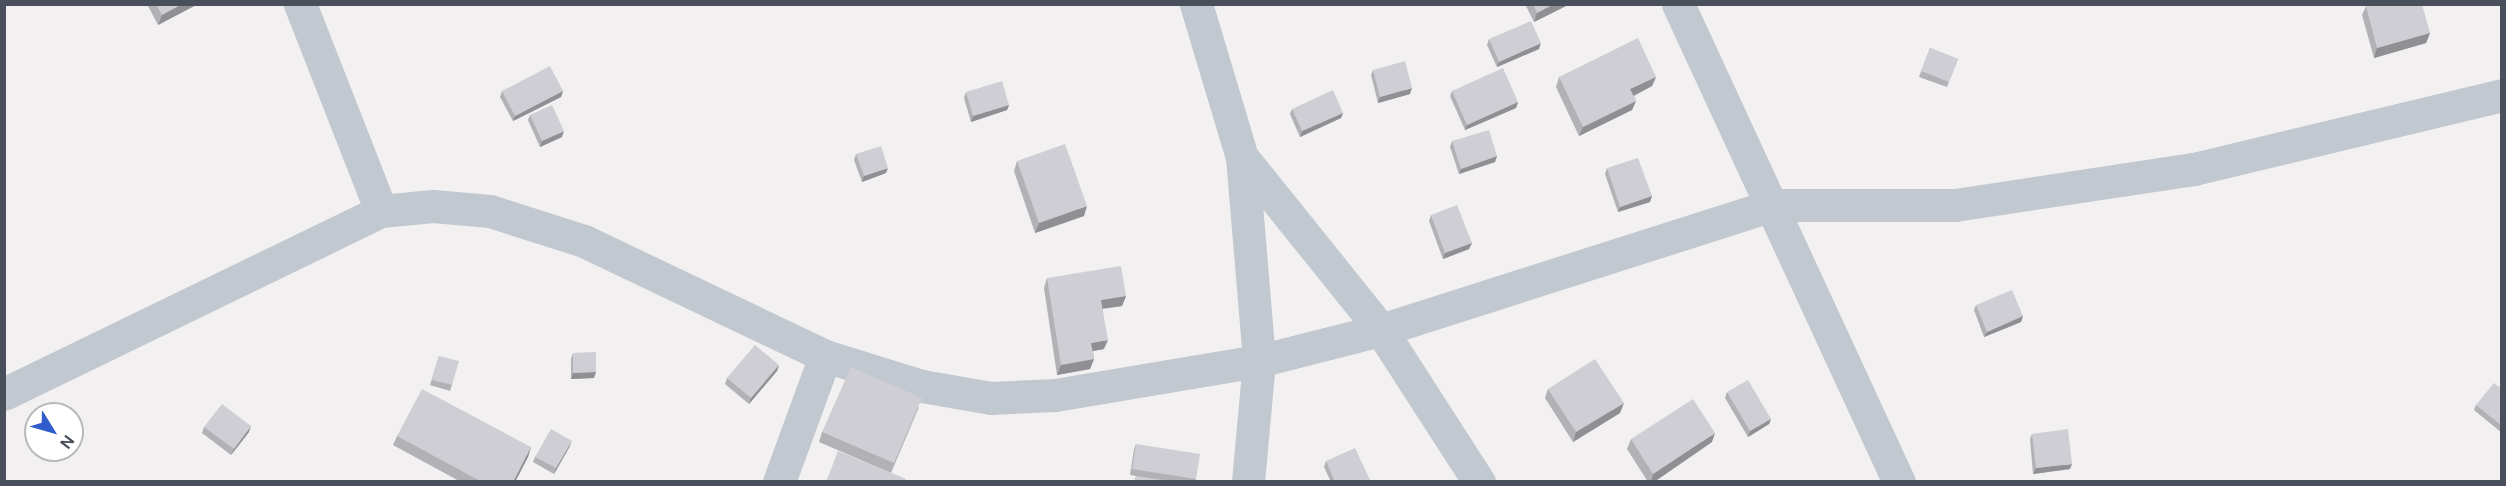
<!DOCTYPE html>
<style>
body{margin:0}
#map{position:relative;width:2506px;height:486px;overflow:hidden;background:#f2f0f0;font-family:"DM Sans",sans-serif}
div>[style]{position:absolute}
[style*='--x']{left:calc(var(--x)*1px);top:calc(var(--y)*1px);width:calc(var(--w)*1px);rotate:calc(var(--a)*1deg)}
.street>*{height:33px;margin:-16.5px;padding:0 16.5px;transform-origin:16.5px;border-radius:16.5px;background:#c2c8d0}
.wall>*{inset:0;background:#b1b1b6}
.shaded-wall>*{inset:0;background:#909094}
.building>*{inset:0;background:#ceced4}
span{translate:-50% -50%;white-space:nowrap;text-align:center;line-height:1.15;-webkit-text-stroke:4.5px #fff;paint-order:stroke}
.frame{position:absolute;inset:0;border:6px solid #4a505b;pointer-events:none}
.north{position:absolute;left:24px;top:402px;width:60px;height:60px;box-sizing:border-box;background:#fff;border:2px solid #b7b9bd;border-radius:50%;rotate:127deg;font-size:16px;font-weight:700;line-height:24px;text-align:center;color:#4a505b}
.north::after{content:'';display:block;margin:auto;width:21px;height:27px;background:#305dcb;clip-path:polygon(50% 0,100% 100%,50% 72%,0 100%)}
</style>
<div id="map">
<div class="street">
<i style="--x:300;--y:4;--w:222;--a:68.6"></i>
<i style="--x:1196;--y:4;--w:160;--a:73.3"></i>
<i style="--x:1242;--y:157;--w:222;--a:51.2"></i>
<i style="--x:1381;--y:330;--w:181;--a:57.2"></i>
<i style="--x:1678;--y:4;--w:527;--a:65.19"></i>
<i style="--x:1242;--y:157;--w:205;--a:85.2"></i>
<i style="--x:1259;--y:361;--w:121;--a:95.2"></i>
<i style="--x:4;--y:394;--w:419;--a:-25.9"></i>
<i style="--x:381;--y:211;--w:52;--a:-5.5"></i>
<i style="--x:433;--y:206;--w:57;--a:5"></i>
<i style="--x:490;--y:211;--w:99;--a:17.7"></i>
<i style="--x:584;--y:241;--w:267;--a:25.5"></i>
<i style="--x:825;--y:356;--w:102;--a:17.2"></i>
<i style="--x:922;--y:386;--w:70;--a:9.9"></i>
<i style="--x:991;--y:398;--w:64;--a:-2.7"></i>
<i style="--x:1055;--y:395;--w:207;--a:-9.5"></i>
<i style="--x:1259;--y:361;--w:126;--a:-14.3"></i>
<i style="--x:1381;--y:330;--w:410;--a:-17.7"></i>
<i style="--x:1772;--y:205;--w:183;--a:0"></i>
<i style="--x:1955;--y:205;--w:242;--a:-8.6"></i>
<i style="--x:2194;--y:169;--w:317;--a:-13.5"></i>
<i style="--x:779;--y:482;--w:134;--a:-69.9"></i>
</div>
<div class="wall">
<i style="clip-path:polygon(147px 4px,198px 4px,158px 25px)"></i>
<i style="clip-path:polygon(1525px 4px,1570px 4px,1534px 22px)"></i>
<i style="clip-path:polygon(2366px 6px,2430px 33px,2426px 43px,2374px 58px,2362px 15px)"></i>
<i style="clip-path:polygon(1489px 39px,1539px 49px,1497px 67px,1487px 45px)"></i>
<i style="clip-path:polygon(1930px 48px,1958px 59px,1947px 87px,1919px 77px)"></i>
<i style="clip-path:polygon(1373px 70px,1410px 94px,1378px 103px,1371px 75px)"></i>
<i style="clip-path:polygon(1559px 77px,1656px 77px,1652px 86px,1634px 96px,1636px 101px,1632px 110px,1579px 136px,1556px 87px)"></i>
<i style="clip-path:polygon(502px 91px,563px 91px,561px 97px,513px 121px,500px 97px)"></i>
<i style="clip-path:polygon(1452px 91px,1518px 102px,1516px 108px,1465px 130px,1450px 96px)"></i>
<i style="clip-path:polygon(966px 92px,1009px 105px,1007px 110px,971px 122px,964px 98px)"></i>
<i style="clip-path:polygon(1292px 109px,1343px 113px,1341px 118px,1300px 137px,1290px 114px)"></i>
<i style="clip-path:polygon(530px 115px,562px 137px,540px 147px,528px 120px)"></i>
<i style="clip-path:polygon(1452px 141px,1497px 156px,1495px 162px,1459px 174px,1450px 147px)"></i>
<i style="clip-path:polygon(856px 154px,886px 173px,862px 182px,854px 160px)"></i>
<i style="clip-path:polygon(1017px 161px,1084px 216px,1035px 233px,1014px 171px)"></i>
<i style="clip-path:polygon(1607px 168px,1652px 196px,1650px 202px,1618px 212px,1605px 174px)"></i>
<i style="clip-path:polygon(1431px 215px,1472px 243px,1469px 249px,1443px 259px,1429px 221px)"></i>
<i style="clip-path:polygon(1047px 278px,1126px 296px,1122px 306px,1103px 309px,1104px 349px,1093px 351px,1094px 359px,1090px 369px,1057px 375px,1044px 288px)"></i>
<i style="clip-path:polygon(1976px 305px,2023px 316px,2021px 322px,1984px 337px,1974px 310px)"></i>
<i style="clip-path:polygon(573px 353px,596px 372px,594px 378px,571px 379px,571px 359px)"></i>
<i style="clip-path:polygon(439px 356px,452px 385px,450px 391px,430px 385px)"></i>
<i style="clip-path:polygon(779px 365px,777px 371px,749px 404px,725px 384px,727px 378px)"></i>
<i style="clip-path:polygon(1548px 389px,1620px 413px,1573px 442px,1545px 398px)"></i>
<i style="clip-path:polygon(2502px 389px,2502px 433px,2474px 410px,2476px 405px)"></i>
<i style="clip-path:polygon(1727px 392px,1771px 419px,1769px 424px,1748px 437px,1725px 398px)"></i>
<i style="clip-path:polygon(919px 407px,891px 473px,819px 442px,822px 432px)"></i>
<i style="clip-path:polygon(204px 427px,249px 432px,231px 455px,202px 433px)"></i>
<i style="clip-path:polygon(2032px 434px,2070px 469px,2033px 474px,2030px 439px)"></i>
<i style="clip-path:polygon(397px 436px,531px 447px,528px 457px,515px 482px,461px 482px,393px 445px)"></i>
<i style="clip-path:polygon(1631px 439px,1712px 442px,1654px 482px,1648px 482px,1627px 449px)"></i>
<i style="clip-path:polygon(1136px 444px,1196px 479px,1195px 482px,1134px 482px,1136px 476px,1130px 475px,1134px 449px)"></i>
<i style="clip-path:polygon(570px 446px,554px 474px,533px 462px,535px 457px)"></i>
<i style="clip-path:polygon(1326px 461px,1371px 482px,1331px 482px,1324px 467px)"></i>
</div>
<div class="shaded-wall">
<i style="clip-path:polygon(182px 4px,198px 4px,158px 25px,162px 15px)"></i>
<i style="clip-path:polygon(1554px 4px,1570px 4px,1534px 22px,1537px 13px)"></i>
<i style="clip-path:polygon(2430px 33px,2426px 43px,2374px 58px,2377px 48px)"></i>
<i style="clip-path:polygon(1541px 43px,1539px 49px,1497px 67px,1499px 62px)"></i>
<i style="clip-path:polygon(1656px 77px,1652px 86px,1627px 99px,1630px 89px)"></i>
<i style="clip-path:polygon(1412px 88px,1410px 94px,1378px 103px,1380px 97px)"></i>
<i style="clip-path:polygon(563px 91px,561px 97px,513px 121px,515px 116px)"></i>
<i style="clip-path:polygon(1636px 101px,1632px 110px,1579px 136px,1583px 127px)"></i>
<i style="clip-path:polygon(1518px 102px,1516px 108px,1465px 130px,1467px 125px)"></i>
<i style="clip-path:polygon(1009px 105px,1007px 110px,971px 122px,973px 116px)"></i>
<i style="clip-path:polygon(1343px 113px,1341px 118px,1300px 137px,1302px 131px)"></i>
<i style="clip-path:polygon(564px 131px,562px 137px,540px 147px,542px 141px)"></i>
<i style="clip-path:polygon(1497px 156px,1495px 162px,1459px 174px,1461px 169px)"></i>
<i style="clip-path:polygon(888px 168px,886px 173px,862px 182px,864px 176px)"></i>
<i style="clip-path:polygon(1652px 196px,1650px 202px,1618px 212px,1620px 207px)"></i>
<i style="clip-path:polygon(1087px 206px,1084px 216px,1035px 233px,1039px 223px)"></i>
<i style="clip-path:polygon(1472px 243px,1469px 249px,1443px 259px,1445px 253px)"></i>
<i style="clip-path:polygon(1126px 296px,1122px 306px,1098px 309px,1101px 300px)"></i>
<i style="clip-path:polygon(2023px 316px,2021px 322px,1984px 337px,1987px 332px)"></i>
<i style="clip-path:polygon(1108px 340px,1104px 349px,1088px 352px,1091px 343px)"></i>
<i style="clip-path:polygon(1094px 359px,1090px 369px,1057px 375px,1061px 365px)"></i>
<i style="clip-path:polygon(779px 365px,777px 371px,749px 404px,751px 398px)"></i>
<i style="clip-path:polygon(596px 372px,594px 378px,571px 379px,573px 373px)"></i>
<i style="clip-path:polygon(1624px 403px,1620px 413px,1573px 442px,1576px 432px)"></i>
<i style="clip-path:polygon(1771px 419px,1769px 424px,1748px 437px,1750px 431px)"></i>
<i style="clip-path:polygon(251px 426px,249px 432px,231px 455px,234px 449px)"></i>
<i style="clip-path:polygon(1715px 433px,1712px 442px,1654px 482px,1651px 482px,1653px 474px)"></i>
<i style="clip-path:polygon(572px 441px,570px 446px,554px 474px,556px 468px)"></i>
<i style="clip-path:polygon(531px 447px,528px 457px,515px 482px,513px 482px)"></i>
<i style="clip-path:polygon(2072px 464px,2070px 469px,2033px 474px,2036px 468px)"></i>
</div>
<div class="building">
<i style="clip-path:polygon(156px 4px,182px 4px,162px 15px)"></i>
<i style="clip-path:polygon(1533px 4px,1554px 4px,1537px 13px)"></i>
<i style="clip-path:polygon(2369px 4px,2422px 4px,2430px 33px,2377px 48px,2366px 6px)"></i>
<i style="clip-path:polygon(1531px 21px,1541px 43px,1499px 62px,1489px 39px)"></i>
<i style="clip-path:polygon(1638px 38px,1656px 77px,1630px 89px,1636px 101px,1583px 127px,1559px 77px)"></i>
<i style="clip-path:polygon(1930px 48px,1958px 59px,1949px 82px,1921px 71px)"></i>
<i style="clip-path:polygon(1405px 61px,1412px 88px,1380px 97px,1373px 70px)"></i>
<i style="clip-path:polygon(550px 66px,563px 91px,515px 116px,502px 91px)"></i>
<i style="clip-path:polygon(1503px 68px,1518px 102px,1467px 125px,1452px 91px)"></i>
<i style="clip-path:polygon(1002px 81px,1009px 105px,973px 116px,966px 92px)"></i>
<i style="clip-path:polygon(1333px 90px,1343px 113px,1302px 131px,1292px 109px)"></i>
<i style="clip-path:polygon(552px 105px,564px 131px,542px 141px,530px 115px)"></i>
<i style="clip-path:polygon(1489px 130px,1497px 156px,1461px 169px,1452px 141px)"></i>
<i style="clip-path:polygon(1065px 144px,1087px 206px,1039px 223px,1017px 161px)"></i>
<i style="clip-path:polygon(881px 146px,888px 168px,864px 176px,856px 154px)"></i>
<i style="clip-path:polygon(1638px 158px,1652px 196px,1620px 207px,1607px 168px)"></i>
<i style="clip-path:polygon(1457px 205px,1472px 243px,1445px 253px,1431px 215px)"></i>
<i style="clip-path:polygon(1121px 266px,1126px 296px,1101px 300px,1108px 340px,1091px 343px,1094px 359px,1061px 365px,1047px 278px)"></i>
<i style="clip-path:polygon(2012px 290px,2023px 316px,1987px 332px,1976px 305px)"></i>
<i style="clip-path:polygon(755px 345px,779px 365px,751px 398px,727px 378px)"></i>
<i style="clip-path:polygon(596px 352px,596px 372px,573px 373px,573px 353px)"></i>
<i style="clip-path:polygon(439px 356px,459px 361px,452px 385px,432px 380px)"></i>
<i style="clip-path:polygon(1595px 359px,1624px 403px,1576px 432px,1548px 389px)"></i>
<i style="clip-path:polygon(851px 367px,922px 398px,894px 463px,822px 432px)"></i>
<i style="clip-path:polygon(1748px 380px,1771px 419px,1750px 431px,1727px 392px)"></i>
<i style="clip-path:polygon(2494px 383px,2502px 389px,2502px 426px,2476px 405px)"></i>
<i style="clip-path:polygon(422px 389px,531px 447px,513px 482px,482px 482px,397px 436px)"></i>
<i style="clip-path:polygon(1693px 399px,1715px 433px,1653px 474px,1631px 439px)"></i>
<i style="clip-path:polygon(222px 404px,251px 426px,234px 449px,204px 427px)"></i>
<i style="clip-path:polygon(551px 429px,572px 441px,556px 468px,535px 457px)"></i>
<i style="clip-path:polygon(2068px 429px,2072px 464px,2036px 468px,2032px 434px)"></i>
<i style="clip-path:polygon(1136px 444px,1200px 454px,1196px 479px,1132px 469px)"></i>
<i style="clip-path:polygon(1355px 448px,1371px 482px,1335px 482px,1326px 461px)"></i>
<i style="clip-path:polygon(838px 451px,906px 479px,904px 482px,826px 482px)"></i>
<i style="clip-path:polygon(1136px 476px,1176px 482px,1135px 482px)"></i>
</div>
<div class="frame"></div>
<div class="north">N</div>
</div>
